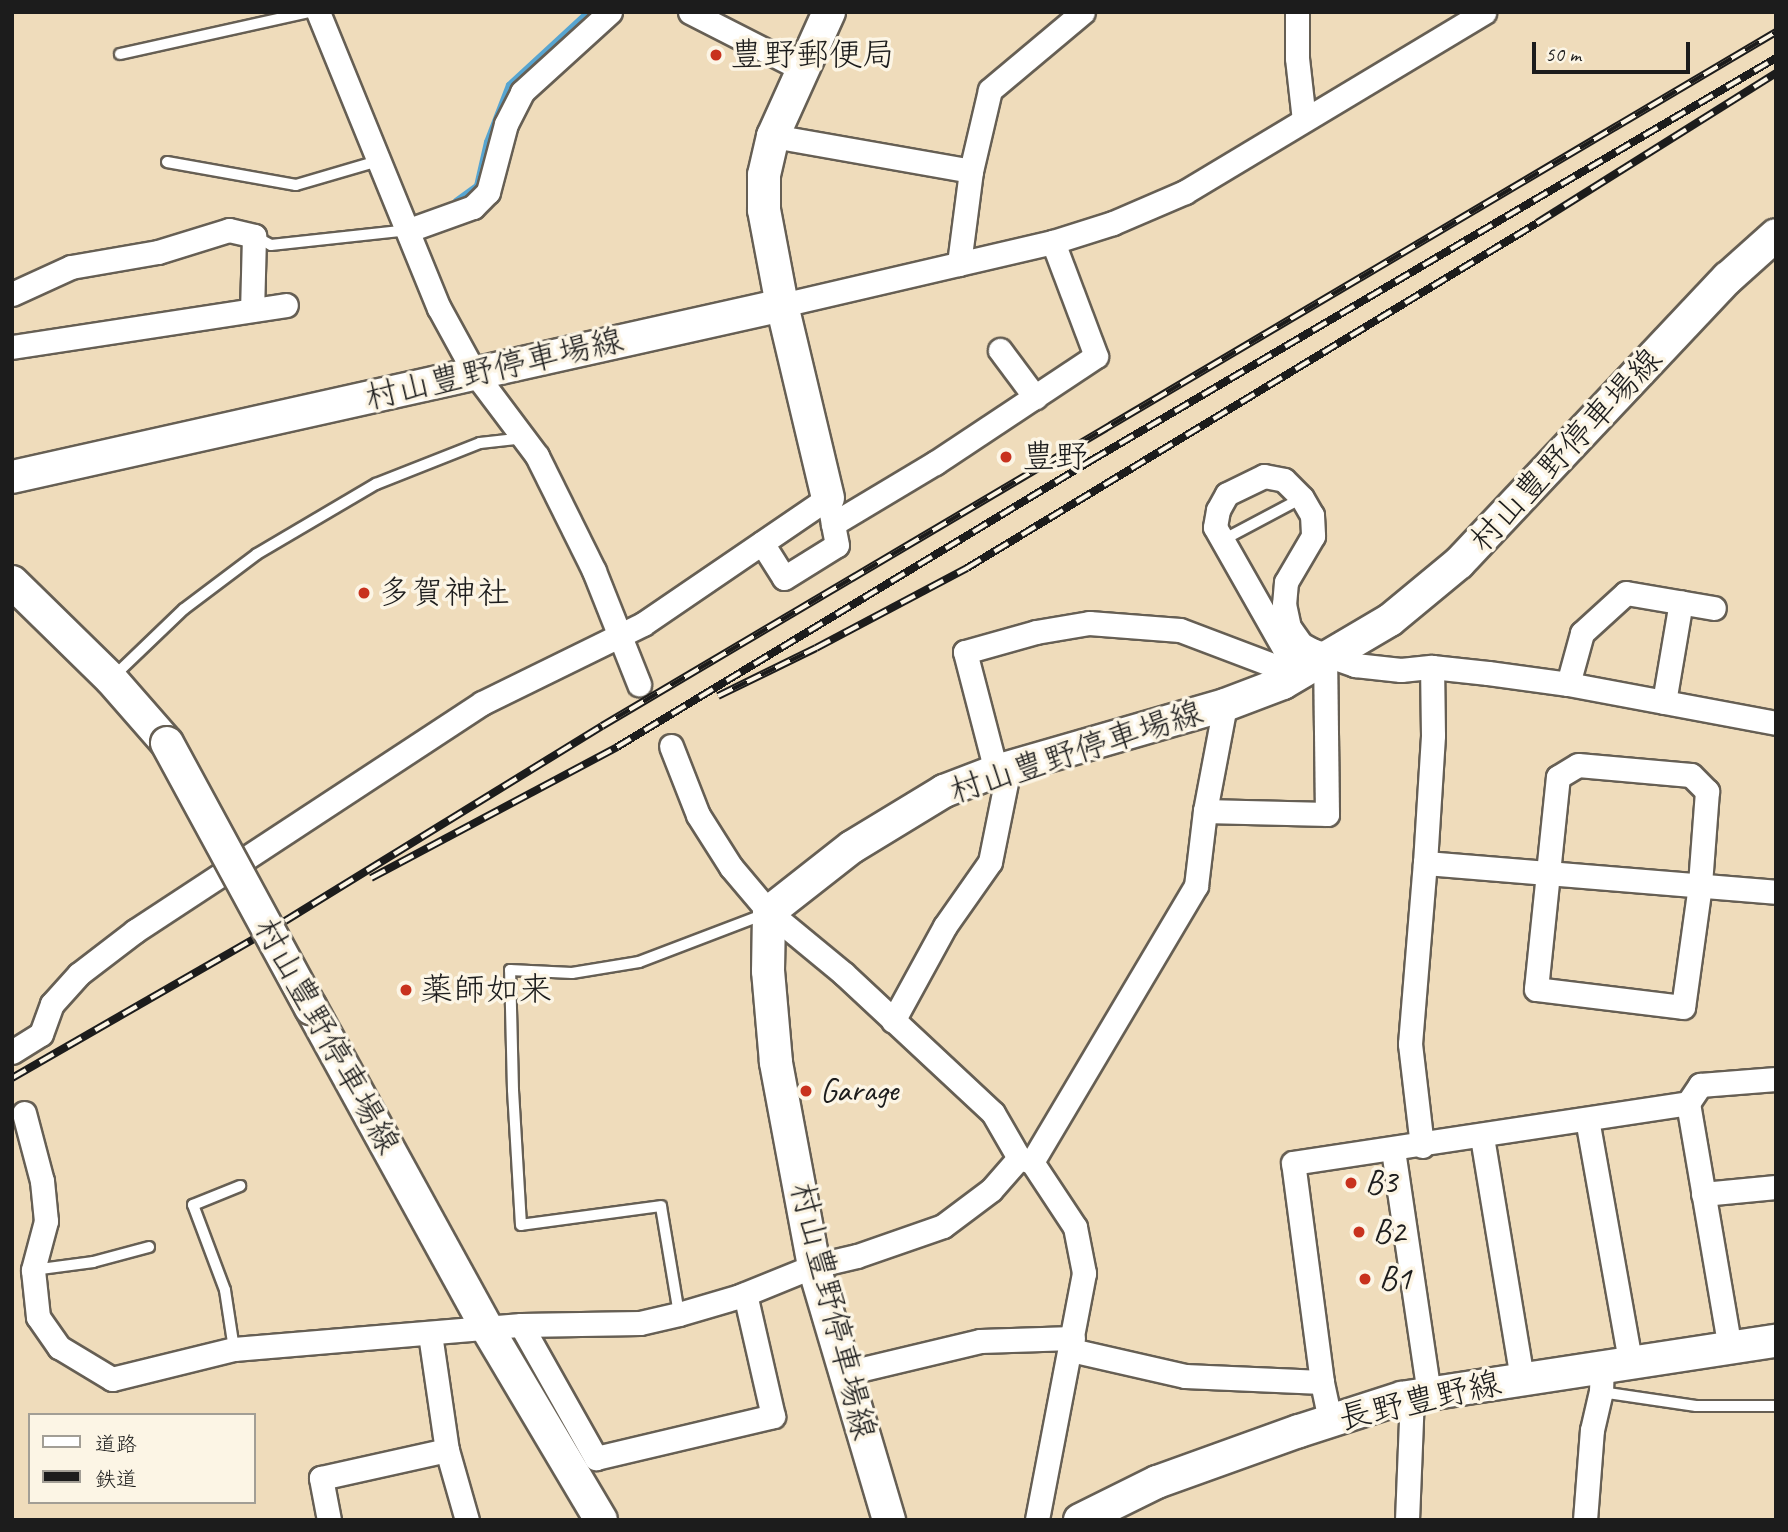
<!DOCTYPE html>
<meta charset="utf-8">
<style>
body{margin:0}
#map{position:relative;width:1788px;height:1532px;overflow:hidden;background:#efdcbb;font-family:Caveat,"Klee One",sans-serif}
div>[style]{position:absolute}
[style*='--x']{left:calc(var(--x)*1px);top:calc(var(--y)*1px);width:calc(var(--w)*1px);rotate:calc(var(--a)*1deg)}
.stream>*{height:6px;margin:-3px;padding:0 3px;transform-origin:3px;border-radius:3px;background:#57a5d1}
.roads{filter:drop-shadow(2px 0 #665f54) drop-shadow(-2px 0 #665f54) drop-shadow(0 2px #665f54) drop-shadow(0 -2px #665f54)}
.lane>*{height:10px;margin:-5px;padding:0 5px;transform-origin:5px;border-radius:5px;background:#fff}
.street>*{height:23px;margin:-11.5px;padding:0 11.5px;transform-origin:11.5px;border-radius:11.5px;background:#fff}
.secondary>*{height:32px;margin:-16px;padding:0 16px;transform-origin:16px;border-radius:16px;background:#fff}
.rail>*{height:8px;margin-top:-4px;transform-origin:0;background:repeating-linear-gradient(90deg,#fcf5e5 0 16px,#1c1c1c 0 32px);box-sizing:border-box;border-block:2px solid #1c1c1c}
.bridges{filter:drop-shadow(2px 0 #665f54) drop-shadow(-2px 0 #665f54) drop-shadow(0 2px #665f54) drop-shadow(0 -2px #665f54)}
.secondary-bridge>*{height:32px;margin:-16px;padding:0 16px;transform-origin:16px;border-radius:16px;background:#fff}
.dots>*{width:19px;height:19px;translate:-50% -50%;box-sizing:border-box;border:4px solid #fcf5e5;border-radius:50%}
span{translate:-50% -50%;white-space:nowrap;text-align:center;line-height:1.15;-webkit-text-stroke:7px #fcf5e5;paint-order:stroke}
.poi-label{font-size:33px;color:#1c1c1c}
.left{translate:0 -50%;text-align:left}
.street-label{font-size:33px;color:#1c1c1c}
.frame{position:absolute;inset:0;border:14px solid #1c1c1c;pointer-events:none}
.legend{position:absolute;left:28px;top:1413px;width:228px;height:91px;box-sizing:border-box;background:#fcf5e5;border:2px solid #a29e95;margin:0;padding:9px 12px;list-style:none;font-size:21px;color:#1c1c1c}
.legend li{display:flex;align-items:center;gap:14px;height:35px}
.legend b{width:35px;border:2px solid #a29e95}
.scale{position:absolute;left:1532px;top:42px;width:158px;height:32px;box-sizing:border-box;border:4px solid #1c1c1c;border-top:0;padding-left:9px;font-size:21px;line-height:24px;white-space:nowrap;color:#1c1c1c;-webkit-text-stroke:5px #fcf5e5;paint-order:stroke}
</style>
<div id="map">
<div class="stream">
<i style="--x:456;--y:201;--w:26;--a:-36"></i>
<i style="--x:477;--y:186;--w:45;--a:-77.2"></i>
<i style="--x:487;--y:142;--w:61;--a:-68.9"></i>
<i style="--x:509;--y:85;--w:108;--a:-42.7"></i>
</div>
<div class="roads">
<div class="lane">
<i style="--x:120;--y:54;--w:194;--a:-12.5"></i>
<i style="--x:167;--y:162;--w:131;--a:10.1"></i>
<i style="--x:296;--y:185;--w:85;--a:-16.3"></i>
<i style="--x:254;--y:236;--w:19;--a:28"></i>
<i style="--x:271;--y:245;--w:139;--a:-6.2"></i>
<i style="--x:1221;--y:541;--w:92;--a:-28"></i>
<i style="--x:113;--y:677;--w:98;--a:-43.8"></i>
<i style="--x:184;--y:609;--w:91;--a:-37"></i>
<i style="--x:257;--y:554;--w:138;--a:-30.5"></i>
<i style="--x:376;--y:484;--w:112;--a:-21.5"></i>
<i style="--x:480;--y:443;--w:45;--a:-6.3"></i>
<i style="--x:33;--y:1270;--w:61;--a:-7.6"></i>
<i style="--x:93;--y:1262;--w:58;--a:-15"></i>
<i style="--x:679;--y:1314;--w:109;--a:-99.5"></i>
<i style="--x:661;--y:1206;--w:141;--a:172.3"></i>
<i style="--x:521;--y:1225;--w:135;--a:-93.4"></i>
<i style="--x:513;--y:1090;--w:120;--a:-91.4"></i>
<i style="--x:510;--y:970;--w:62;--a:2.8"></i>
<i style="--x:572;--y:973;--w:68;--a:-9.3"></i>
<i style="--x:639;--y:962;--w:135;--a:-20.9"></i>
<i style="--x:234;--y:1349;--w:60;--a:-98.7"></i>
<i style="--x:225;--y:1290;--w:91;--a:-110.6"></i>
<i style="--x:193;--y:1205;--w:51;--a:-22"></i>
<i style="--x:1601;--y:1392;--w:96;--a:8.4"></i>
<i style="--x:1696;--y:1406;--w:80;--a:0"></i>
</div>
<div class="street">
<i style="--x:318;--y:12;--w:320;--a:67.8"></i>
<i style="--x:439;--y:308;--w:73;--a:61.3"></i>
<i style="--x:474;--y:372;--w:105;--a:53.1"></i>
<i style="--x:537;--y:456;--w:128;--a:63.6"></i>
<i style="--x:594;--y:571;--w:122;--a:68.3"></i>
<i style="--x:690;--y:12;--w:126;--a:27"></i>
<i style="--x:1297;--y:12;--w:46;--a:90"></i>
<i style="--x:1297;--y:58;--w:62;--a:83.6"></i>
<i style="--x:773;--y:136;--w:201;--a:10"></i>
<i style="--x:971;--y:171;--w:94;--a:97.4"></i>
<i style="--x:971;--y:171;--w:83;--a:-76.8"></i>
<i style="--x:990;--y:90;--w:121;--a:-40"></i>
<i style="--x:409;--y:230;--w:68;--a:-19.8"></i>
<i style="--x:473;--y:207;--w:21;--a:-45"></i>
<i style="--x:488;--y:192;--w:70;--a:-75.2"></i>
<i style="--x:506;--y:124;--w:36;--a:-63"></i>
<i style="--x:522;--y:92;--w:119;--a:-42.3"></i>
<i style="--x:12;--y:294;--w:65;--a:-24.6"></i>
<i style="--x:71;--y:267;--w:88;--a:-9.8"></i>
<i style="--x:158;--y:252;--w:74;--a:-17.2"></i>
<i style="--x:229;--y:230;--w:26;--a:13"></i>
<i style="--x:254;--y:236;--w:74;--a:91.5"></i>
<i style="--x:782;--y:305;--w:278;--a:-13.1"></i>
<i style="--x:1053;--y:242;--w:63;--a:-17.6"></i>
<i style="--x:1113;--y:223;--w:78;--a:-23.3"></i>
<i style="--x:1185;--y:192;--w:349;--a:-31"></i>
<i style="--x:12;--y:347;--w:277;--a:-8.7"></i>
<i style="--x:1000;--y:350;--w:59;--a:53.3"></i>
<i style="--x:762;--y:543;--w:41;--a:57.8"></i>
<i style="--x:784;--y:578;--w:62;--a:-31.9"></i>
<i style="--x:837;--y:545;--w:21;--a:-101"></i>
<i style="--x:1299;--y:675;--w:170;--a:-119.6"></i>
<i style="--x:1215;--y:527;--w:17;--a:-80"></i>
<i style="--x:1218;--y:510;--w:18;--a:-61"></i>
<i style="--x:1227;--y:494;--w:41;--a:-25.9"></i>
<i style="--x:1264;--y:476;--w:20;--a:11"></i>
<i style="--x:1284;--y:480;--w:25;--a:45"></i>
<i style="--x:1302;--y:498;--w:20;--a:60"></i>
<i style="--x:1312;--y:515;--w:21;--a:87"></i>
<i style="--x:1313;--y:536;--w:53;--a:120.4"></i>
<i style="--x:1286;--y:582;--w:22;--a:95"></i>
<i style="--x:1284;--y:604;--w:24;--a:78"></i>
<i style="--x:1289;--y:627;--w:21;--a:55"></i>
<i style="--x:1301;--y:644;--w:13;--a:29"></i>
<i style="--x:1312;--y:650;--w:46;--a:19.2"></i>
<i style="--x:1355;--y:665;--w:46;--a:6.2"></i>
<i style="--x:1401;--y:670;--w:31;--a:-6"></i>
<i style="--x:1432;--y:667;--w:56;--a:6.1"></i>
<i style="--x:1488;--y:673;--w:81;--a:7.8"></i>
<i style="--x:1568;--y:684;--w:212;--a:10.6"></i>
<i style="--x:1568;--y:684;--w:53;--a:-74.6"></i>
<i style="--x:1582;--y:633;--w:59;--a:-42.3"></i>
<i style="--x:1626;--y:593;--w:89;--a:9.7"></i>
<i style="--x:1664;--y:702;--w:101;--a:-80.4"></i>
<i style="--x:671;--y:746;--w:74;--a:68.6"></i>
<i style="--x:698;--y:815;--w:62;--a:57.6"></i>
<i style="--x:731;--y:867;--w:59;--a:49.8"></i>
<i style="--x:769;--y:912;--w:96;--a:39.5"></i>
<i style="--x:843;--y:973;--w:205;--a:43"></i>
<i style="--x:993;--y:1113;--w:52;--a:60"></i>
<i style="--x:1019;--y:1158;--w:14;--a:17"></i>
<i style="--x:1032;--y:1162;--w:78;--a:56.5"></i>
<i style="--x:1075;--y:1227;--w:47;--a:78.9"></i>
<i style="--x:1084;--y:1273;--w:251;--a:100.8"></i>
<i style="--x:1578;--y:765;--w:113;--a:5.1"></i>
<i style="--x:1691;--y:775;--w:23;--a:45"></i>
<i style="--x:1707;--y:791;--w:94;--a:94.3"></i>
<i style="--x:1700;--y:885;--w:123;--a:97.9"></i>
<i style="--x:1683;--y:1007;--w:148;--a:-173"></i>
<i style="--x:1536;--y:989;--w:213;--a:-84.1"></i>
<i style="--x:1558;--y:777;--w:23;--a:-31"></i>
<i style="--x:996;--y:771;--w:123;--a:-104.6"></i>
<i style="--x:965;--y:652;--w:74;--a:-15.7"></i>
<i style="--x:1036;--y:632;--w:54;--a:-9.6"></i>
<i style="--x:1089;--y:623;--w:91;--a:4.4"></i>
<i style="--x:1180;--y:630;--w:127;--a:20.7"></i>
<i style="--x:1205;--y:811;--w:122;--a:1.4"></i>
<i style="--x:1327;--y:814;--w:157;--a:-90.7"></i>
<i style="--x:1425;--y:863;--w:352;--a:4.7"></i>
<i style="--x:893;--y:1021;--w:108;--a:-61.3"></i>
<i style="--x:945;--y:926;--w:78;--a:-54.9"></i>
<i style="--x:990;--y:862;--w:96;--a:-78.6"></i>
<i style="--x:12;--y:1052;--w:34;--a:-32"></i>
<i style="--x:41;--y:1034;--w:32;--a:-70"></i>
<i style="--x:52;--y:1004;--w:40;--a:-48"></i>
<i style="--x:79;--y:974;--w:71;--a:-37.5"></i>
<i style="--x:135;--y:931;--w:415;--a:-33.3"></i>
<i style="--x:482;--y:703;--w:179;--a:-26.1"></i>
<i style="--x:643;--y:624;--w:224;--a:-34.3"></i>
<i style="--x:828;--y:498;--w:26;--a:79"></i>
<i style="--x:833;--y:524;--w:119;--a:-30.9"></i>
<i style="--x:935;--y:463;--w:193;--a:-33.6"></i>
<i style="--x:1096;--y:356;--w:122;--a:-110.7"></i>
<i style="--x:1688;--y:1103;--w:22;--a:-56"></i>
<i style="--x:1700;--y:1085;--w:76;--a:-4.5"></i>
<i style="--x:24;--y:1113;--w:70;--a:75.2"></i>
<i style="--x:42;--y:1181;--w:40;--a:84.3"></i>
<i style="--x:46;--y:1221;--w:51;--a:104.9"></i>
<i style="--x:33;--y:1270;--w:47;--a:83.9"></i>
<i style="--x:38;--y:1317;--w:37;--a:55"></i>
<i style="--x:59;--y:1347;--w:62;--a:31.1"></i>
<i style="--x:112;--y:1379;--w:126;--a:-13.8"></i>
<i style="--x:234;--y:1349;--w:288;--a:-4.8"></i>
<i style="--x:521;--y:1325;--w:119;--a:-1"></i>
<i style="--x:640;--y:1323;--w:40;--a:-13"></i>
<i style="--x:679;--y:1314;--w:64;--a:-16.4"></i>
<i style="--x:740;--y:1296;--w:80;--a:-22.1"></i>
<i style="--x:814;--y:1266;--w:44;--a:-13.1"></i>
<i style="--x:857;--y:1256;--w:91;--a:-19.2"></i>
<i style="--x:943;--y:1226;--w:60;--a:-36.9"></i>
<i style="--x:991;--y:1190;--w:43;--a:-48.8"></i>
<i style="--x:1587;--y:1119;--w:246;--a:79.9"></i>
<i style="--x:1482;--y:1137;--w:244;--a:80.6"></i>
<i style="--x:1422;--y:1146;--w:103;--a:-96.7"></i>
<i style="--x:1410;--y:1044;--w:182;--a:-85.3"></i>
<i style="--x:1425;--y:863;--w:128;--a:-86.4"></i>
<i style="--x:1433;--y:735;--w:68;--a:-90.8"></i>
<i style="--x:1393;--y:1150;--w:247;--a:81.6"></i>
<i style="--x:1032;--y:1162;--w:321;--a:-59.3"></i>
<i style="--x:1196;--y:886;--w:76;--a:-83.2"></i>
<i style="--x:1205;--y:811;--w:108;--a:-79.3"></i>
<i style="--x:1703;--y:1194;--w:73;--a:-5.5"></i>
<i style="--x:521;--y:1325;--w:153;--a:60.6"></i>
<i style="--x:596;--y:1458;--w:182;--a:-13.3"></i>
<i style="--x:773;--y:1416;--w:125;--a:-102.9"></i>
<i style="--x:430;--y:1334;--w:117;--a:81.7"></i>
<i style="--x:447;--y:1450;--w:73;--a:74.1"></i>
<i style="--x:1071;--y:1350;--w:117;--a:12.8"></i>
<i style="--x:1185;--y:1376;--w:137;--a:2.5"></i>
<i style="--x:846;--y:1373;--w:138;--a:-13.4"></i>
<i style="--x:980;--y:1341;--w:93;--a:-1.8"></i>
<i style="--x:1330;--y:1420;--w:39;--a:-102"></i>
<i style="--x:1322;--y:1382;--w:221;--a:-97.5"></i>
<i style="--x:1293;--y:1163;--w:400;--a:-8.6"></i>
<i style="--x:1688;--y:1103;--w:249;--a:80.3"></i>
<i style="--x:329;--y:1520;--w:43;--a:-100.8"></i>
<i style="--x:321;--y:1478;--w:129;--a:-12.5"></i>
<i style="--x:1407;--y:1520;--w:123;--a:-87.7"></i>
<i style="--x:1585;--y:1520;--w:90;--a:-85.6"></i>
<i style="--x:1592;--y:1430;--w:39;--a:-77"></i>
<i style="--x:1601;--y:1392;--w:26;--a:-88"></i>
</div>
<div class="secondary">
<i style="--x:12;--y:477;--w:789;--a:-12.59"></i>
<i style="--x:828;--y:498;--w:198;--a:-103.4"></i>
<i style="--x:782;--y:305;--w:97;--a:-100.7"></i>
<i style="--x:764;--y:210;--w:35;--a:-90"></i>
<i style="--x:764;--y:175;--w:40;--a:-77"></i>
<i style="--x:773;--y:136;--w:136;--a:-65.7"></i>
<i style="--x:12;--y:582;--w:139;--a:44.4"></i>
<i style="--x:111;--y:679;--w:85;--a:48.8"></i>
<i style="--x:311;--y:1008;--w:365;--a:61.2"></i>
<i style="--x:487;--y:1328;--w:223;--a:59.3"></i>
<i style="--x:889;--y:1520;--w:265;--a:-106.5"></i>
<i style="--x:814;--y:1266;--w:208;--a:-100.6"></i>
<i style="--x:776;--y:1062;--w:91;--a:-95"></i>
<i style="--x:768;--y:971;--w:59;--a:-89"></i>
<i style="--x:769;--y:912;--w:105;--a:-38.1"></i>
<i style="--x:852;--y:847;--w:108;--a:-31.3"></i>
<i style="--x:944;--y:791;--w:56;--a:-21"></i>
<i style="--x:996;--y:771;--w:238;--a:-16.1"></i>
<i style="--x:1225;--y:705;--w:62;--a:-20.8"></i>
<i style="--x:1283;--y:683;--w:124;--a:-30.5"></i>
<i style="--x:1390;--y:620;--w:89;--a:-39.6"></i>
<i style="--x:1459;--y:563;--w:392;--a:-46.7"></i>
<i style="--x:1728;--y:278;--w:64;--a:-41.9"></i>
<i style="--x:1080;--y:1520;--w:86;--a:-26.3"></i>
<i style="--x:1157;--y:1482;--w:151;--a:-19.8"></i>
<i style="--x:1299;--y:1431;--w:108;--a:-17.8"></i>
<i style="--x:1402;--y:1398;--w:378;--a:-8.7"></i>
</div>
</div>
<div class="rail">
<i style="--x:718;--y:696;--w:109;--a:-26.1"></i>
<i style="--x:816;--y:648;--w:171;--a:-27.9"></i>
<i style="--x:967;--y:568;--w:666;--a:-31.18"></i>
<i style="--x:1537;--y:223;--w:282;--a:-32.1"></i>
<i style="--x:371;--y:878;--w:279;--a:-28"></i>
<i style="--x:617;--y:747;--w:555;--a:-31.14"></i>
<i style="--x:1092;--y:460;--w:793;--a:-30.44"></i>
<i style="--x:12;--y:1078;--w:315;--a:-29.9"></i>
<i style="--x:285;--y:921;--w:372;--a:-31.6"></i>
<i style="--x:602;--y:726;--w:1364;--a:-30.59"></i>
</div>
<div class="bridges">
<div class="secondary-bridge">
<i style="--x:167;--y:743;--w:302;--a:61.5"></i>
</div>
</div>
<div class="dots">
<i style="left:716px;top:55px;background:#c8321e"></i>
<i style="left:1006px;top:457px;background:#c8321e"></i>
<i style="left:364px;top:593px;background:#c8321e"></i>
<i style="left:406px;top:990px;background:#c8321e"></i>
<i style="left:806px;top:1091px;background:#c8321e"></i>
<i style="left:1351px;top:1183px;background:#c8321e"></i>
<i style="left:1359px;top:1232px;background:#c8321e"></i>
<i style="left:1365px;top:1279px;background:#c8321e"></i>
</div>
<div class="poi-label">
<span class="left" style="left:730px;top:55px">豊野郵便局</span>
<span class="left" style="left:1022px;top:457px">豊野</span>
<span class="left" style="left:378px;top:593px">多賀神社</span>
<span class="left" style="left:420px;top:990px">薬師如来</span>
<span class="left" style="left:820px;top:1091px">Garage</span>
<span class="left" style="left:1365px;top:1183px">B3</span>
<span class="left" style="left:1373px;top:1232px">B2</span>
<span class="left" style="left:1379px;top:1279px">B1</span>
</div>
<div class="street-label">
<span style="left:494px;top:369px;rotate:-13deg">村山豊野停車場線</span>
<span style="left:1566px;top:450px;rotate:-47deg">村山豊野停車場線</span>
<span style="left:1076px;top:752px;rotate:-18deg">村山豊野停車場線</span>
<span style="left:327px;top:1036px;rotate:61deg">村山豊野停車場線</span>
<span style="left:833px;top:1311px;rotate:76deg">村山豊野停車場線</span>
<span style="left:1420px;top:1401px;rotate:-13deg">長野豊野線</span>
</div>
<div class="frame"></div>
<ul class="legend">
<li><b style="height:9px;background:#fff"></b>道路</li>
<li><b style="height:9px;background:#1c1c1c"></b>鉄道</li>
</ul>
<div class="scale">50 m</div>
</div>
